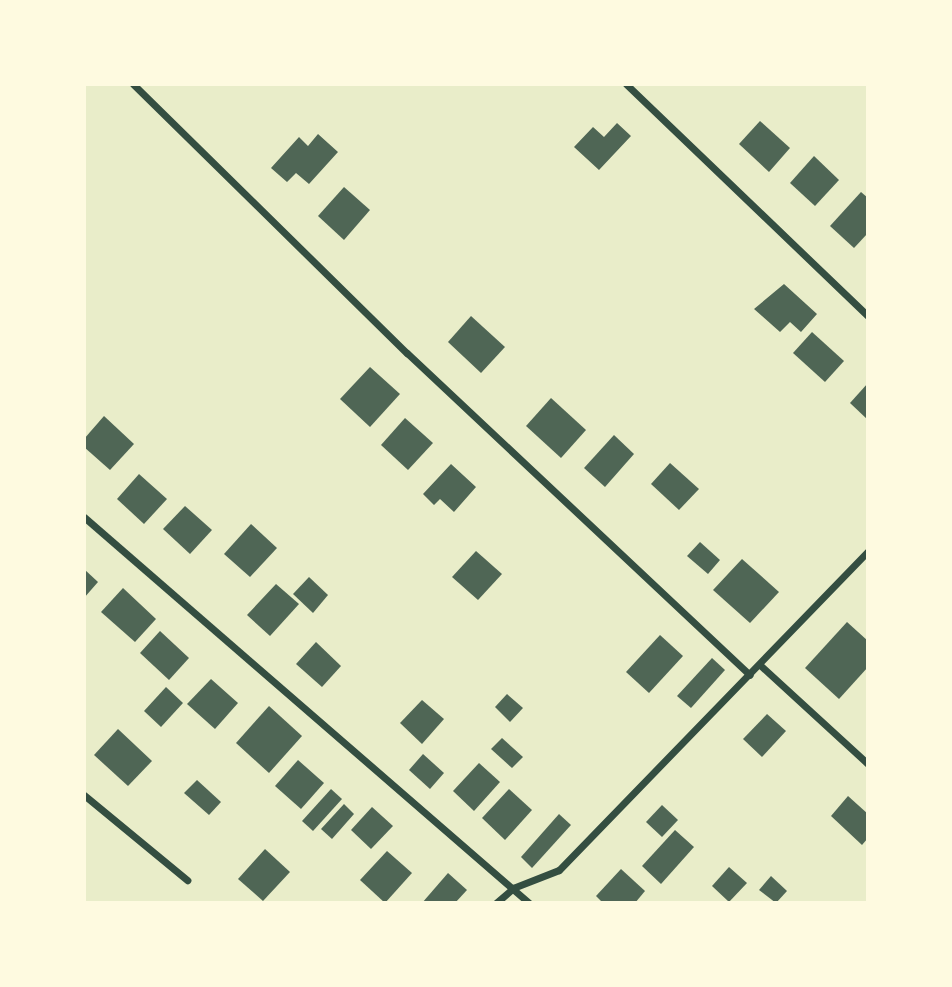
<!DOCTYPE html>
<style>
body{margin:0}
#map{position:relative;width:952px;height:987px;overflow:hidden;background:#e9edc9;font-family:Merriweather,serif}
div>[style]{position:absolute}
[style*='--x']{left:calc(var(--x)*1px);top:calc(var(--y)*1px);width:calc(var(--w)*1px);rotate:calc(var(--a)*1deg)}
.building>*{inset:0;background:#4f6655}
.minor>*{height:7px;margin:-3.5px;padding:0 3.5px;transform-origin:3.5px;border-radius:3.5px;background:#344e41}
span{translate:-50% -50%;white-space:nowrap;text-align:center;line-height:1.15;-webkit-text-stroke:7px #fefae0;paint-order:stroke}
.frame{position:absolute;inset:0;border:86px solid #fefae0;pointer-events:none}
</style>
<div id="map">
<div class="building">
<i style="clip-path:polygon(760px 121px,790px 148px,769px 172px,739px 144px)"></i>
<i style="clip-path:polygon(617px 123px,631px 136px,599px 170px,574px 147px,593px 127px,604px 137px)"></i>
<i style="clip-path:polygon(318px 134px,338px 152px,309px 184px,296px 173px,287px 182px,271px 168px,299px 137px,308px 146px)"></i>
<i style="clip-path:polygon(814px 156px,839px 180px,815px 206px,790px 183px)"></i>
<i style="clip-path:polygon(344px 187px,370px 210px,344px 240px,318px 216px)"></i>
<i style="clip-path:polygon(861px 192px,868px 198px,868px 233px,854px 248px,830px 226px)"></i>
<i style="clip-path:polygon(784px 284px,817px 314px,801px 332px,790px 322px,780px 332px,754px 309px)"></i>
<i style="clip-path:polygon(471px 316px,505px 347px,481px 373px,448px 342px)"></i>
<i style="clip-path:polygon(812px 332px,844px 361px,825px 382px,793px 353px)"></i>
<i style="clip-path:polygon(370px 367px,400px 394px,370px 427px,340px 399px)"></i>
<i style="clip-path:polygon(868px 383px,868px 420px,850px 403px)"></i>
<i style="clip-path:polygon(551px 398px,586px 430px,561px 458px,526px 426px)"></i>
<i style="clip-path:polygon(104px 416px,134px 444px,110px 470px,84px 447px,84px 439px)"></i>
<i style="clip-path:polygon(405px 418px,433px 443px,408px 470px,381px 445px)"></i>
<i style="clip-path:polygon(614px 435px,634px 454px,605px 487px,584px 468px)"></i>
<i style="clip-path:polygon(670px 463px,699px 489px,679px 510px,651px 484px)"></i>
<i style="clip-path:polygon(451px 464px,476px 487px,454px 512px,440px 499px,434px 505px,423px 494px)"></i>
<i style="clip-path:polygon(139px 474px,167px 499px,144px 524px,117px 499px)"></i>
<i style="clip-path:polygon(185px 506px,212px 530px,190px 554px,163px 529px)"></i>
<i style="clip-path:polygon(251px 524px,277px 548px,250px 577px,224px 554px)"></i>
<i style="clip-path:polygon(700px 542px,720px 560px,708px 574px,687px 556px)"></i>
<i style="clip-path:polygon(476px 551px,502px 574px,478px 600px,452px 577px)"></i>
<i style="clip-path:polygon(742px 559px,779px 592px,750px 623px,713px 590px)"></i>
<i style="clip-path:polygon(84px 569px,98px 582px,84px 598px)"></i>
<i style="clip-path:polygon(309px 577px,328px 595px,313px 613px,293px 594px)"></i>
<i style="clip-path:polygon(276px 584px,299px 604px,270px 636px,247px 615px)"></i>
<i style="clip-path:polygon(123px 588px,156px 619px,135px 642px,101px 612px)"></i>
<i style="clip-path:polygon(847px 622px,868px 641px,868px 667px,839px 699px,805px 668px)"></i>
<i style="clip-path:polygon(160px 631px,189px 658px,169px 680px,140px 653px)"></i>
<i style="clip-path:polygon(660px 635px,683px 656px,649px 693px,626px 672px)"></i>
<i style="clip-path:polygon(316px 642px,341px 666px,322px 687px,296px 664px)"></i>
<i style="clip-path:polygon(712px 658px,725px 670px,691px 708px,677px 696px)"></i>
<i style="clip-path:polygon(211px 679px,238px 703px,215px 729px,187px 704px)"></i>
<i style="clip-path:polygon(166px 687px,183px 703px,161px 727px,144px 711px)"></i>
<i style="clip-path:polygon(507px 694px,523px 708px,510px 722px,495px 707px)"></i>
<i style="clip-path:polygon(422px 700px,444px 719px,422px 744px,400px 723px)"></i>
<i style="clip-path:polygon(269px 706px,302px 736px,269px 773px,236px 743px)"></i>
<i style="clip-path:polygon(767px 714px,786px 731px,762px 757px,743px 739px)"></i>
<i style="clip-path:polygon(118px 729px,152px 761px,128px 786px,94px 755px)"></i>
<i style="clip-path:polygon(502px 738px,523px 757px,512px 768px,491px 749px)"></i>
<i style="clip-path:polygon(423px 754px,444px 773px,430px 789px,409px 770px)"></i>
<i style="clip-path:polygon(298px 760px,324px 783px,301px 809px,275px 786px)"></i>
<i style="clip-path:polygon(479px 763px,500px 782px,474px 811px,453px 791px)"></i>
<i style="clip-path:polygon(197px 780px,221px 802px,209px 815px,184px 793px)"></i>
<i style="clip-path:polygon(331px 789px,342px 799px,313px 831px,302px 821px)"></i>
<i style="clip-path:polygon(509px 789px,532px 810px,505px 840px,482px 818px)"></i>
<i style="clip-path:polygon(848px 796px,868px 814px,868px 838px,862px 845px,831px 816px)"></i>
<i style="clip-path:polygon(344px 804px,354px 814px,332px 839px,321px 829px)"></i>
<i style="clip-path:polygon(662px 805px,678px 820px,662px 837px,646px 822px)"></i>
<i style="clip-path:polygon(372px 807px,393px 826px,371px 849px,351px 830px)"></i>
<i style="clip-path:polygon(559px 814px,571px 825px,532px 868px,521px 857px)"></i>
<i style="clip-path:polygon(675px 830px,694px 847px,661px 884px,642px 866px)"></i>
<i style="clip-path:polygon(265px 849px,290px 872px,263px 901px,238px 879px)"></i>
<i style="clip-path:polygon(387px 851px,412px 873px,385px 903px,360px 880px)"></i>
<i style="clip-path:polygon(729px 867px,747px 883px,729px 902px,712px 886px)"></i>
<i style="clip-path:polygon(621px 869px,645px 891px,635px 903px,603px 903px,596px 896px)"></i>
<i style="clip-path:polygon(448px 873px,467px 890px,455px 903px,422px 903px)"></i>
<i style="clip-path:polygon(771px 876px,787px 891px,776px 903px,759px 890px)"></i>
</div>
<div class="minor">
<i style="--x:133;--y:84;--w:384;--a:44.5"></i>
<i style="--x:407;--y:353;--w:470;--a:43.2"></i>
<i style="--x:626;--y:84;--w:335;--a:43.8"></i>
<i style="--x:84;--y:517;--w:589;--a:40.94"></i>
<i style="--x:760;--y:665;--w:147;--a:42.5"></i>
<i style="--x:84;--y:795;--w:134;--a:39.5"></i>
<i style="--x:496;--y:903;--w:23;--a:-41"></i>
<i style="--x:513;--y:888;--w:49;--a:-21.4"></i>
<i style="--x:559;--y:870;--w:444;--a:-45.9"></i>
</div>
<div class="frame"></div>
</div>
